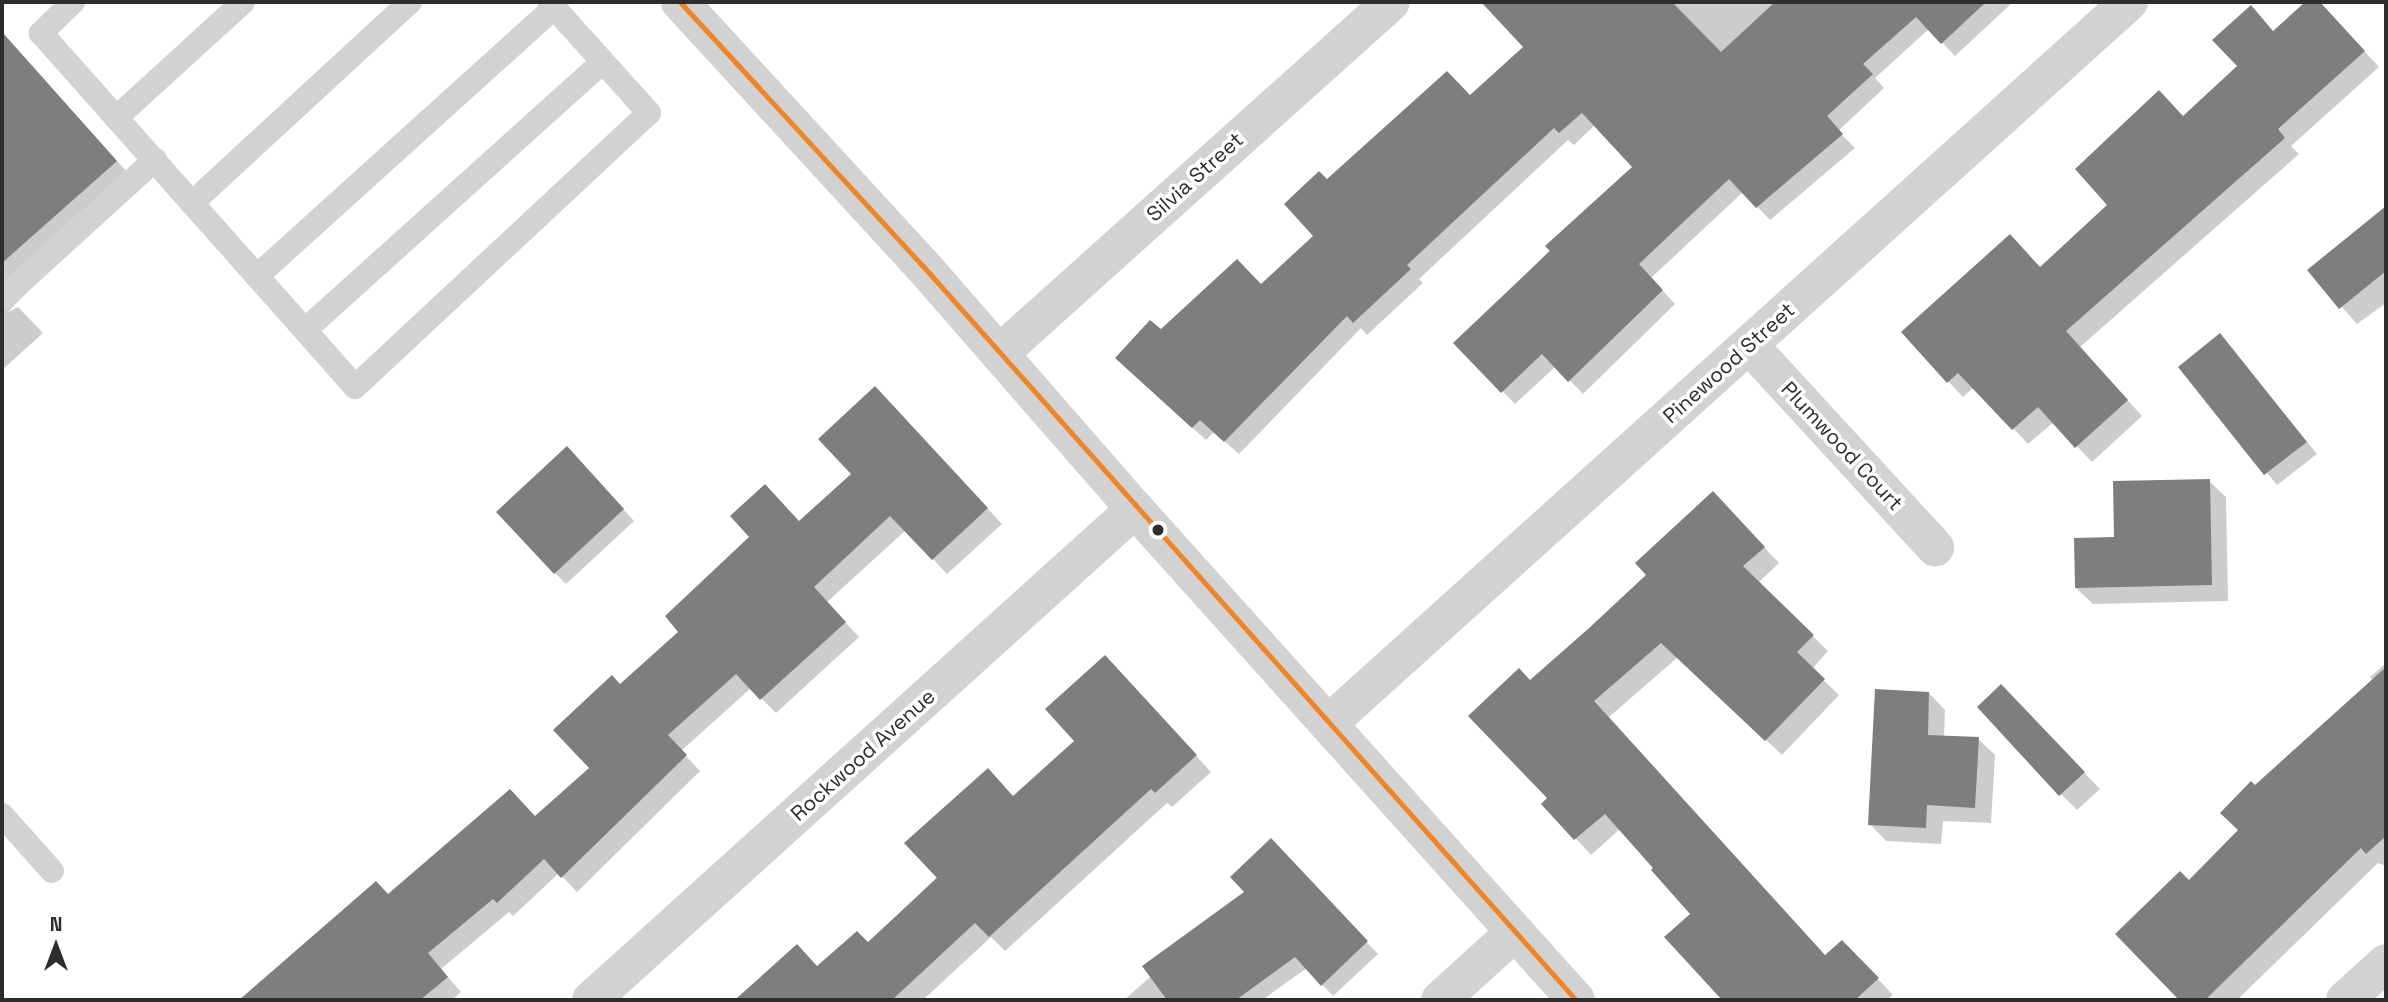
<!DOCTYPE html>
<style>
body{margin:0}
#map{position:relative;width:2388px;height:1002px;overflow:hidden;background:#fff;font-family:"Space Grotesk",sans-serif}
div>[style]{position:absolute}
[style*='--x']{left:calc(var(--x)*1px);top:calc(var(--y)*1px);width:calc(var(--w)*1px);rotate:calc(var(--a)*1deg)}
.shadow>*{inset:0;background:#0003}
.building>*{inset:0;background:#7e7e7e}
.service>*{height:24px;margin:-12px;padding:0 12px;transform-origin:12px;border-radius:12px;background:#d2d2d2}
.minor>*{height:38px;margin:-19px;padding:0 19px;transform-origin:19px;border-radius:19px;background:#d2d2d2}
.bus-1>*{height:5px;margin:-2.5px;padding:0 2.5px;transform-origin:2.5px;border-radius:2.5px;background:#ee8528}
.dots>*{width:19px;height:19px;translate:-50% -50%;box-sizing:border-box;border:4px solid #fff;border-radius:50%}
span{translate:-50% -50%;white-space:nowrap;text-align:center;line-height:1.15;-webkit-text-stroke:7px #fff;paint-order:stroke}
.street-label{font-size:21px;color:#2d2d2d}
.frame{position:absolute;inset:0;border:4px solid #2d2d2d;pointer-events:none}
.north{position:absolute;left:21px;top:911px;width:70px;height:70px;-webkit-text-stroke:5px #fff;paint-order:stroke;rotate:0deg;font-size:19px;font-weight:700;line-height:28px;text-align:center;color:#2d2d2d}
.north::after{content:'';display:block;margin:auto;width:24px;height:32px;background:#2d2d2d;clip-path:polygon(50% 0,100% 100%,50% 72%,0 100%)}
</style>
<div id="map">
<div class="shadow">
<i style="clip-path:polygon(1508px 2px,1804px 2px,1814px 12px,1825px 2px,2013px 2px,1955px 56px,1929px 29px,1875px 78px,1884px 88px,1838px 131px,1855px 148px,1770px 220px,1743px 192px,1651px 278px,1675px 304px,1583px 394px,1556px 366px,1515px 404px,1456px 343px,1634px 167px,1595px 125px,1574px 145px,1568px 140px,1419px 279px,1423px 283px,1367px 335px,1361px 328px,1239px 454px,1214px 432px,1206px 440px,1130px 371px,1161px 332px,1261px 286px,1316px 236px,1327px 182px,1470px 97px,1525px 47px,1495px 14px)"></i>
<i style="clip-path:polygon(2308px 2px,2319px 2px,2379px 67px,2291px 146px,2299px 154px,2080px 347px,2142px 416px,2092px 462px,2054px 422px,2028px 444px,1974px 387px,1963px 397px,1948px 381px,2041px 268px,2110px 205px,2184px 118px)"></i>
<i style="clip-path:polygon(2px 32px,135px 181px,8px 312px,18px 307px,43px 333px,2px 370px)"></i>
<i style="clip-path:polygon(2386px 209px,2386px 303px,2357px 324px,2310px 271px)"></i>
<i style="clip-path:polygon(2220px 335px,2317px 454px,2277px 485px,2180px 367px)"></i>
<i style="clip-path:polygon(890px 403px,1002px 524px,947px 574px,906px 530px,827px 602px,859px 637px,776px 713px,751px 688px,681px 751px,700px 771px,577px 892px,559px 873px,513px 916px,509px 912px,441px 969px,461px 992px,452px 1000px,241px 1000px,376px 883px,389px 896px,536px 818px,591px 768px,620px 686px,854px 474px)"></i>
<i style="clip-path:polygon(578px 460px,634px 521px,566px 584px,555px 573px)"></i>
<i style="clip-path:polygon(2209px 481px,2226px 497px,2228px 601px,2093px 604px,2076px 588px,2116px 539px)"></i>
<i style="clip-path:polygon(1728px 509px,1779px 563px,1758px 583px,1828px 651px,1812px 669px,1839px 695px,1782px 755px,1678px 657px,1609px 717px,1826px 957px,1858px 958px,1893px 995px,1887px 1000px,1723px 1000px,1666px 938px,1692px 914px,1620px 829px,1591px 855px,1544px 804px,1550px 798px,1531px 682px)"></i>
<i style="clip-path:polygon(2386px 663px,2386px 866px,2378px 863px,2237px 1000px,2181px 1000px,2118px 934px,2189px 882px,2240px 830px,2255px 788px,2373px 681px,2370px 677px)"></i>
<i style="clip-path:polygon(1120px 673px,1211px 772px,1172px 807px,1167px 803px,1005px 951px,991px 937px,923px 1000px,734px 1000px,797px 947px,818px 968px,868px 944px,1076px 741px)"></i>
<i style="clip-path:polygon(1929px 693px,1945px 710px,1944px 737px,1978px 739px,1995px 755px,1991px 823px,1943px 821px,1941px 844px,1886px 841px,1870px 824px)"></i>
<i style="clip-path:polygon(2017px 703px,2100px 789px,2077px 810px,2061px 794px)"></i>
<i style="clip-path:polygon(1283px 852px,1378px 954px,1333px 996px,1307px 968px,1262px 1000px,1124px 1000px,1247px 892px)"></i>
</div>
<div class="building">
<i style="clip-path:polygon(1481px 2px,1672px 2px,1721px 52px,1775px 2px,1986px 2px,1941px 44px,1916px 17px,1863px 64px,1873px 74px,1827px 116px,1843px 134px,1756px 208px,1729px 179px,1639px 264px,1663px 290px,1568px 382px,1542px 354px,1501px 393px,1453px 343px,1550px 251px,1545px 246px,1632px 167px,1582px 113px,1559px 133px,1554px 128px,1407px 265px,1411px 269px,1353px 323px,1347px 316px,1224px 442px,1200px 420px,1192px 428px,1115px 358px,1150px 320px,1161px 329px,1237px 259px,1261px 284px,1313px 236px,1284px 204px,1319px 171px,1327px 179px,1447px 71px,1470px 95px,1523px 47px)"></i>
<i style="clip-path:polygon(2305px 2px,2320px 2px,2365px 51px,2278px 129px,2285px 138px,2066px 331px,2128px 400px,2075px 448px,2038px 407px,2012px 430px,1958px 373px,1947px 383px,1901px 332px,2010px 234px,2040px 267px,2107px 205px,2075px 169px,2159px 90px,2183px 116px,2237px 66px,2212px 40px,2251px 5px,2273px 31px)"></i>
<i style="clip-path:polygon(2px 32px,117px 161px,2px 263px)"></i>
<i style="clip-path:polygon(2386px 206px,2386px 271px,2339px 309px,2307px 270px)"></i>
<i style="clip-path:polygon(2220px 333px,2307px 442px,2264px 475px,2178px 367px)"></i>
<i style="clip-path:polygon(875px 386px,988px 508px,932px 560px,890px 516px,814px 587px,846px 622px,760px 700px,736px 674px,668px 735px,687px 755px,561px 878px,544px 859px,497px 903px,493px 899px,428px 953px,448px 977px,420px 1000px,239px 1000px,376px 881px,388px 894px,510px 789px,535px 816px,589px 768px,553px 730px,612px 675px,620px 684px,678px 632px,665px 616px,749px 537px,730px 516px,765px 484px,799px 521px,851px 474px,818px 439px)"></i>
<i style="clip-path:polygon(567px 446px,624px 509px,554px 574px,496px 512px)"></i>
<i style="clip-path:polygon(2210px 479px,2212px 585px,2075px 588px,2074px 538px,2114px 537px,2113px 481px)"></i>
<i style="clip-path:polygon(1713px 491px,1765px 547px,1743px 566px,1814px 635px,1797px 652px,1825px 679px,1765px 741px,1661px 643px,1594px 701px,1825px 955px,1842px 940px,1879px 978px,1855px 1000px,1722px 1000px,1664px 937px,1690px 914px,1651px 870px,1653px 868px,1605px 814px,1574px 840px,1541px 804px,1547px 798px,1468px 716px,1519px 668px,1530px 680px,1588px 629px,1646px 575px,1635px 563px)"></i>
<i style="clip-path:polygon(1105px 655px,1197px 755px,1155px 793px,1151px 789px,989px 937px,975px 923px,892px 1000px,735px 1000px,797px 944px,817px 966px,857px 931px,868px 942px,937px 878px,904px 843px,988px 768px,1013px 796px,1074px 741px,1045px 709px)"></i>
<i style="clip-path:polygon(2386px 667px,2386px 836px,2366px 854px,2361px 848px,2205px 1000px,2179px 1000px,2115px 934px,2180px 871px,2189px 880px,2238px 830px,2220px 813px,2251px 781px,2255px 785px)"></i>
<i style="clip-path:polygon(2001px 684px,2085px 772px,2059px 796px,1977px 707px)"></i>
<i style="clip-path:polygon(1875px 689px,1929px 692px,1928px 735px,1979px 737px,1975px 808px,1927px 805px,1926px 828px,1868px 825px)"></i>
<i style="clip-path:polygon(1271px 838px,1368px 941px,1321px 986px,1295px 957px,1236px 1000px,1167px 1000px,1142px 966px,1244px 892px,1230px 877px)"></i>
</div>
<div class="service">
<i style="--x:73;--y:2;--w:45;--a:135.9"></i>
<i style="--x:41;--y:33;--w:473;--a:48.4"></i>
<i style="--x:355;--y:387;--w:402;--a:-43"></i>
<i style="--x:649;--y:113;--w:149;--a:-132"></i>
<i style="--x:116;--y:118;--w:172;--a:-42.4"></i>
<i style="--x:192;--y:203;--w:297;--a:-42.7"></i>
<i style="--x:257;--y:276;--w:400;--a:-42.1"></i>
<i style="--x:2;--y:299;--w:207;--a:-42.3"></i>
<i style="--x:305;--y:330;--w:401;--a:-42"></i>
<i style="--x:2;--y:815;--w:75;--a:48.2"></i>
</div>
<div class="minor">
<i style="--x:680;--y:2;--w:357;--a:47.4"></i>
<i style="--x:922;--y:265;--w:324;--a:48.9"></i>
<i style="--x:1135;--y:509;--w:660;--a:48.07"></i>
<i style="--x:1749;--y:345;--w:275;--a:47.4"></i>
<i style="--x:1000;--y:353;--w:525;--a:-41.91"></i>
<i style="--x:1329;--y:723;--w:1077;--a:-42.03"></i>
<i style="--x:591;--y:1000;--w:733;--a:-42.07"></i>
<i style="--x:1440;--y:1000;--w:101;--a:-42.2"></i>
<i style="--x:2345;--y:1000;--w:55;--a:-42.1"></i>
</div>
<div class="bus-1">
<i style="--x:680;--y:2;--w:357;--a:47.4"></i>
<i style="--x:922;--y:265;--w:984;--a:48.34"></i>
</div>
<div class="dots">
<i style="left:1158px;top:530px;background:#2d2d2d"></i>
</div>
<div class="street-label">
<span style="left:1195px;top:177px;rotate:-42deg">Silvia Street</span>
<span style="left:1729px;top:363px;rotate:-42deg">Pinewood Street</span>
<span style="left:1842px;top:446px;rotate:47deg">Plumwood Court</span>
<span style="left:863px;top:755px;rotate:-42deg">Rockwood Avenue</span>
</div>
<div class="frame"></div>
<div class="north">N</div>
</div>
